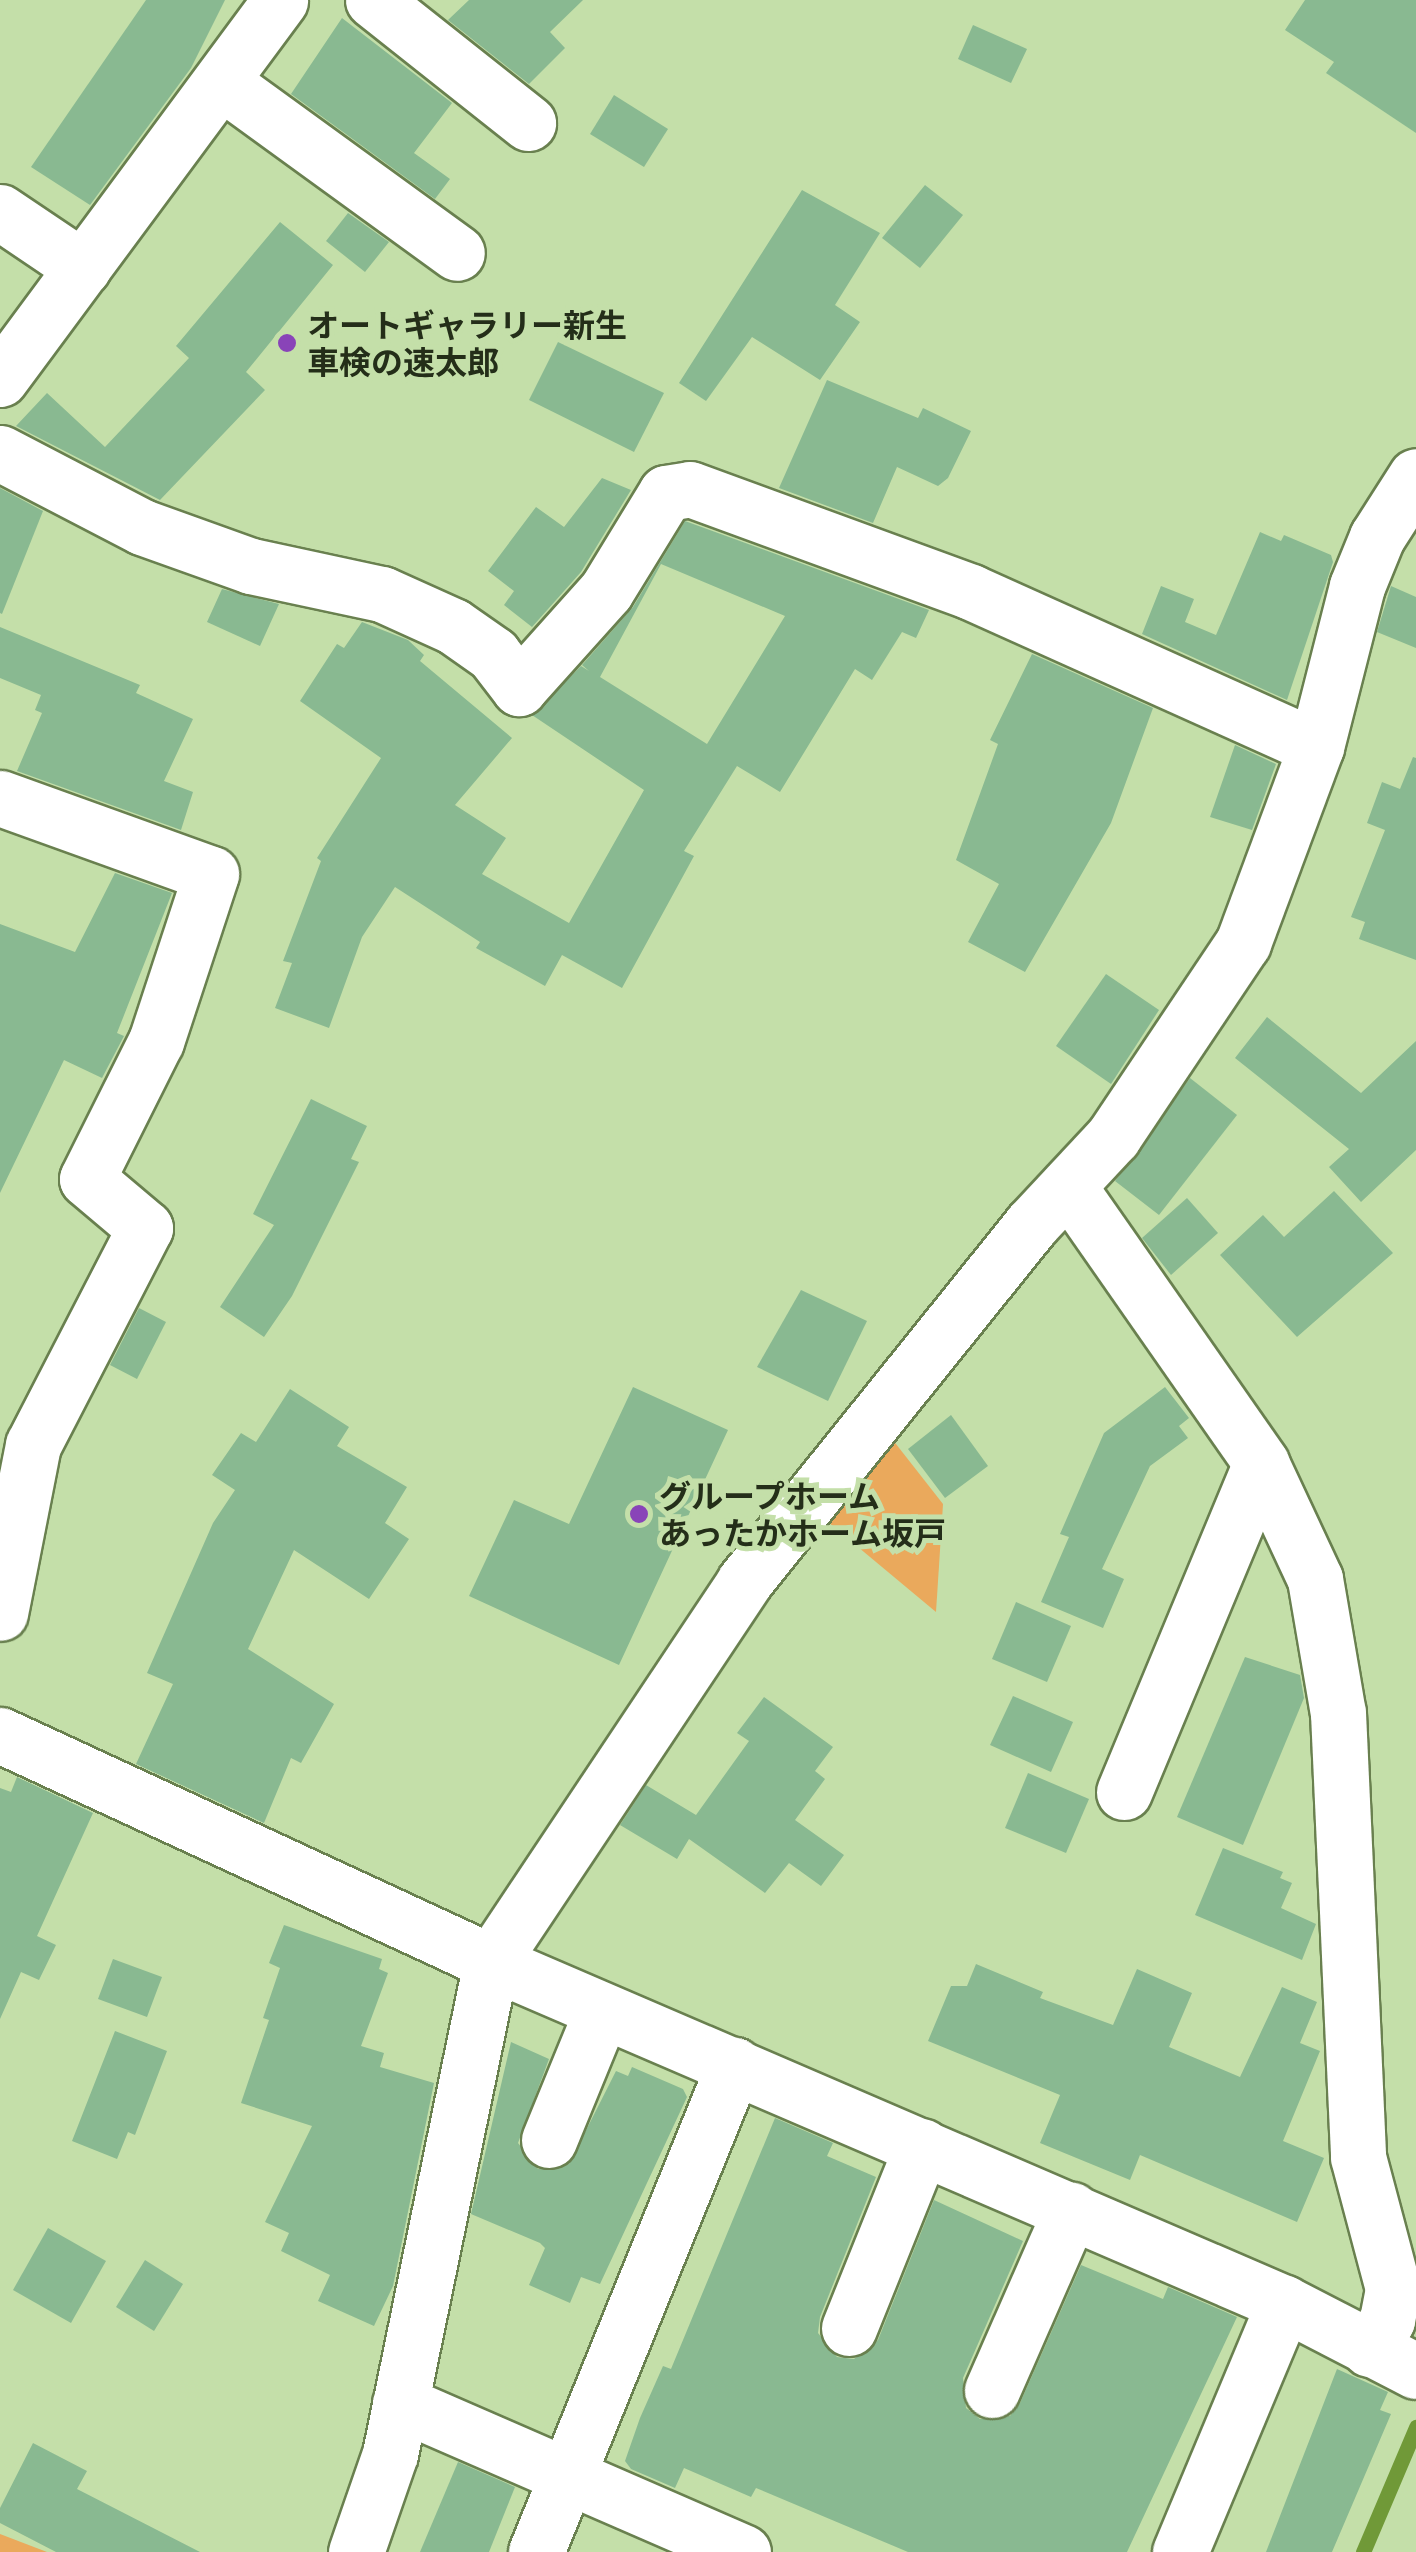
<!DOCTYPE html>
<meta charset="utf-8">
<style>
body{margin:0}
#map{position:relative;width:1416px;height:2552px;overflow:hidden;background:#c4dfa9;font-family:"Exo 2","Noto Sans JP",sans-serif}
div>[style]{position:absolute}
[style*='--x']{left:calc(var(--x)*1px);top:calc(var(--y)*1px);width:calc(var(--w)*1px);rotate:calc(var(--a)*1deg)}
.green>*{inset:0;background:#eaa95c}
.stream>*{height:15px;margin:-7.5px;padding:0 7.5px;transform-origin:7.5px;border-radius:7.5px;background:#709938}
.building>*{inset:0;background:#89b991}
.roads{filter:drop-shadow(2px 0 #69804f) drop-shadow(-2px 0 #69804f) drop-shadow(0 2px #69804f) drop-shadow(0 -2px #69804f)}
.minor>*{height:55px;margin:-27.5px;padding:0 27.5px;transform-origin:27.5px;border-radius:27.5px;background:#fff}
.dots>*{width:28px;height:28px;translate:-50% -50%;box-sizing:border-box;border:5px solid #c4dfa9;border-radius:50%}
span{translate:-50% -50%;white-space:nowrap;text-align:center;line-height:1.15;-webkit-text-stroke:10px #c4dfa9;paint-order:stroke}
.poi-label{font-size:32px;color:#242e19;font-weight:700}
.left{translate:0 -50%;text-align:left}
</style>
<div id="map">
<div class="green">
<i style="clip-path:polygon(885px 1430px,943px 1504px,936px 1612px,816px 1512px)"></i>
<i style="clip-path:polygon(0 2534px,47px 2552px,0 2552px)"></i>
</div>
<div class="stream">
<i style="--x:1363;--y:2552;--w:136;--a:-67"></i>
</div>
<div class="building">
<i style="clip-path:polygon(146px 0,225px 0,191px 68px,90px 205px,31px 167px)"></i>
<i style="clip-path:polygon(469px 0,583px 0,550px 32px,565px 48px,529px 84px,448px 20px)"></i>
<i style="clip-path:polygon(1305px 0,1416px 0,1416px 133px,1326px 73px,1334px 62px,1285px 30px)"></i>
<i style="clip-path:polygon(342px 18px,452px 103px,414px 153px,450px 179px,435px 199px,291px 94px)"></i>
<i style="clip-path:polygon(973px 25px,1027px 49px,1011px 83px,958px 59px)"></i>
<i style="clip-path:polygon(614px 95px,668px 129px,644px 167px,590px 134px)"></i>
<i style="clip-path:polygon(925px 185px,963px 215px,920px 268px,882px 238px)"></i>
<i style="clip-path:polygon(802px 190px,880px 233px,835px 305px,860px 322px,820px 380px,752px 337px,706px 401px,679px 383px)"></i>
<i style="clip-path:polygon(348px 213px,389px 242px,365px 272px,326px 241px)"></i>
<i style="clip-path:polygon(280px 222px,333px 265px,246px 372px,265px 390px,160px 500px,16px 426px,47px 393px,105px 447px,189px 358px,176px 346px)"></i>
<i style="clip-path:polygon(558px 342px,664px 393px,634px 452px,529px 400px)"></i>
<i style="clip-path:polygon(827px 380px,918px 418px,923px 408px,971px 431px,948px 478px,938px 486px,897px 467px,873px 523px,779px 488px)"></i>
<i style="clip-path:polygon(602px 478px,631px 490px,581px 572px,532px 627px,504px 605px,514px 591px,488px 571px,536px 507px,564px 527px)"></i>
<i style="clip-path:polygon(0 488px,43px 511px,2px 614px,0 613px)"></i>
<i style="clip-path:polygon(evenodd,685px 521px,929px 610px,916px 638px,902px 632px,872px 680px,855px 669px,780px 792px,737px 766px,684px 851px,694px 856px,622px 988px,562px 955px,545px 986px,476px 948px,480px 942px,395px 887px,362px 937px,329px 1028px,275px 1008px,292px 963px,283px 961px,321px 861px,317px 858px,381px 758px,300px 701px,337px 644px,344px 648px,362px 622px,408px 640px,424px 655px,420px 661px,512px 738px,455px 805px,506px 838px,482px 874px,569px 923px,644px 790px,532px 715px,581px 666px,589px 671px,582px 665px,633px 607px,685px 521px,661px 564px,785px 616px,707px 744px,600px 677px,661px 564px)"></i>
<i style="clip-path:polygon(1260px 532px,1281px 541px,1284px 535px,1331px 555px,1333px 562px,1287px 700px,1142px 634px,1161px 586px,1194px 599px,1185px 622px,1216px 635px)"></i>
<i style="clip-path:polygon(1391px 586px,1416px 597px,1416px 648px,1377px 632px)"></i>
<i style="clip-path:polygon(222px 589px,279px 604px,260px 646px,207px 622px)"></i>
<i style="clip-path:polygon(0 627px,140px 685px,136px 693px,193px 719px,164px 781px,193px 792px,181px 830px,17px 771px,42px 713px,35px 710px,41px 695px,0 678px)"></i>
<i style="clip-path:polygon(1032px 654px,1153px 708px,1111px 823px,1025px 972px,968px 942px,999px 884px,956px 860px,998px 744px,990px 740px)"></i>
<i style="clip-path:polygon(1235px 745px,1276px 764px,1252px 830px,1210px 817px)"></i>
<i style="clip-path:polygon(1413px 757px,1416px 758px,1416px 960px,1359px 939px,1365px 922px,1351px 917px,1385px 830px,1367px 823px,1382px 782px,1400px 789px)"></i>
<i style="clip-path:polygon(115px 873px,172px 893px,117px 1033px,124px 1036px,102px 1078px,64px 1060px,0 1193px,0 924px,75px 952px)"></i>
<i style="clip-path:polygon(1106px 974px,1159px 1010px,1111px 1084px,1056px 1046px)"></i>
<i style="clip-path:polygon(1267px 1017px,1361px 1093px,1416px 1041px,1416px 1150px,1361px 1202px,1329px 1167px,1349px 1149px,1235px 1058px)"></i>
<i style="clip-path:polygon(1190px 1078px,1237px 1115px,1159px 1215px,1115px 1181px)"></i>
<i style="clip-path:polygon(311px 1099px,367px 1126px,351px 1159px,359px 1162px,292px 1296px,264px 1337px,220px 1307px,274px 1225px,253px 1214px)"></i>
<i style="clip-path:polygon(1334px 1191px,1393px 1253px,1297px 1337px,1220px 1255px,1263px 1215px,1284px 1237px)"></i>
<i style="clip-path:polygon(1187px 1198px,1218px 1233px,1171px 1275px,1142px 1238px)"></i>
<i style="clip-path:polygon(801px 1290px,867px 1321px,828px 1401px,757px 1367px)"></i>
<i style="clip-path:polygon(139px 1308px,166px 1322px,137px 1379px,110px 1365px)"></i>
<i style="clip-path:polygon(633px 1387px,728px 1430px,619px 1665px,469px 1596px,514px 1500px,569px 1524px)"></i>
<i style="clip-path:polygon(1165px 1387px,1189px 1418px,1179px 1426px,1188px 1438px,1150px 1466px,1102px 1569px,1124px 1579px,1103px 1628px,1041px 1602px,1069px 1537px,1060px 1534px,1104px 1433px)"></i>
<i style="clip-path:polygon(290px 1389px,349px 1427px,337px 1446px,407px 1487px,385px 1523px,409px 1539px,369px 1599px,294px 1550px,248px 1649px,334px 1704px,301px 1763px,291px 1758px,264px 1823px,136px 1764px,173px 1684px,147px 1673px,213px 1523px,235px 1490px,212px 1475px,241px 1433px,256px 1442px)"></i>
<i style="clip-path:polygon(951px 1415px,988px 1466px,945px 1498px,908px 1449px)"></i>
<i style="clip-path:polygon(1016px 1602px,1071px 1626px,1047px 1682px,992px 1659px)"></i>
<i style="clip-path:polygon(1245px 1657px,1300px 1675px,1304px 1698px,1243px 1845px,1177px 1817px)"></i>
<i style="clip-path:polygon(1013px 1696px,1073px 1722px,1051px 1772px,990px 1745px)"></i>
<i style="clip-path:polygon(764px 1697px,833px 1747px,815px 1771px,825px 1779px,795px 1820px,844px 1855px,821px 1886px,789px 1863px,765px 1893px,689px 1839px,677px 1859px,620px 1825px,646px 1785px,696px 1815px,749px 1741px,737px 1733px)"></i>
<i style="clip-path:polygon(1028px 1773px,1089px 1799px,1066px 1853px,1005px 1828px)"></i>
<i style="clip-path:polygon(17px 1777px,93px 1813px,37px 1936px,56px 1945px,39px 1980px,21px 1972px,0 2019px,0 1788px,11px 1792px)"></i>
<i style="clip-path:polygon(1223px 1848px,1283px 1872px,1280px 1878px,1292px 1883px,1281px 1908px,1316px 1924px,1302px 1960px,1195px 1915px)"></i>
<i style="clip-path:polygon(284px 1925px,382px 1959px,379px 1969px,388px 1973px,361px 2046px,384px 2053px,380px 2067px,434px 2083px,393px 2286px,374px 2326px,318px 2301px,330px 2275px,281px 2251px,289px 2233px,265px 2222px,312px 2126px,241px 2103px,269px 2020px,263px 2018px,280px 1968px,269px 1963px)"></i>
<i style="clip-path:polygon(113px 1959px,162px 1977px,147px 2017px,98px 1999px)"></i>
<i style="clip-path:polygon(976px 1964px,1043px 1992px,1040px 1998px,1113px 2025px,1137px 1969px,1192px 1993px,1169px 2047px,1240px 2077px,1282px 1987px,1317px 2002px,1300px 2043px,1320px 2051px,1283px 2141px,1324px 2158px,1297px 2222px,1140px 2155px,1130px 2180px,1040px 2143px,1060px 2095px,928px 2041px,951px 1986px,967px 1986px)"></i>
<i style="clip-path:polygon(115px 2031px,167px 2051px,135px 2135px,128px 2132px,117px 2159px,72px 2141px)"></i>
<i style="clip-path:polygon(511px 2042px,549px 2059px,518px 2143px,538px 2169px,569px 2164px,616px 2071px,628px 2076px,632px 2067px,683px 2089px,687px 2097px,600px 2284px,581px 2277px,570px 2303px,529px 2285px,545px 2248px,540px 2243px,471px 2214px)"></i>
<i style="clip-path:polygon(775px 2118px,833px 2143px,827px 2156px,876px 2177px,820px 2317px,818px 2333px,837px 2357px,854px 2359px,878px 2340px,934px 2200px,1023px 2241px,963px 2378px,966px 2408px,980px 2419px,1010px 2416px,1020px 2403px,1081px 2265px,1163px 2299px,1168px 2287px,1237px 2317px,1127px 2552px,908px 2552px,756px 2488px,751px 2497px,684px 2468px,675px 2488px,631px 2469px,625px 2461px,640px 2418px,663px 2366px,671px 2369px)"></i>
<i style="clip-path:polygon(48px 2228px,106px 2261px,71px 2323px,13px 2290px)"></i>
<i style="clip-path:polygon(145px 2260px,183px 2284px,154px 2331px,116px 2307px)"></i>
<i style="clip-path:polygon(1337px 2369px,1388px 2392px,1380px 2410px,1391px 2414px,1332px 2552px,1266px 2552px)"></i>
<i style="clip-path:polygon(33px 2443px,87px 2471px,77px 2489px,200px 2552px,56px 2552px,0 2523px,0 2508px)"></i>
<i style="clip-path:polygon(458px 2462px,515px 2487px,489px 2552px,420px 2552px)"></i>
</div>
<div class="roads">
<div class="minor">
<i style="--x:373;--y:0;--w:198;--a:38.4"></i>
<i style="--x:223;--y:83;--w:289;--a:36"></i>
<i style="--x:0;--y:212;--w:100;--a:34"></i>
<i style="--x:0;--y:379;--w:471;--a:-53.5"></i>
<i style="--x:0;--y:453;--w:160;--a:27.5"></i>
<i style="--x:142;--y:527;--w:116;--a:19.7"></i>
<i style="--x:251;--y:566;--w:134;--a:12.1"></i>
<i style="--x:382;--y:594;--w:78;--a:24.3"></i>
<i style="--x:453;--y:626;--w:49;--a:35"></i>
<i style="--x:493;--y:654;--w:43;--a:52.6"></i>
<i style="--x:519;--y:688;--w:130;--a:-48.1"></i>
<i style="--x:606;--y:591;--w:115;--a:-58.5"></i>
<i style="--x:666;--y:493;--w:24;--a:-9"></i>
<i style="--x:690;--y:489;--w:299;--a:20.1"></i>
<i style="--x:971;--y:592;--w:378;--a:24.2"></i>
<i style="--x:0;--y:798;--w:224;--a:19.8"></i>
<i style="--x:211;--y:874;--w:176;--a:108.2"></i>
<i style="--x:156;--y:1041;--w:154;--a:116.6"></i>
<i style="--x:87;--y:1179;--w:76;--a:40.2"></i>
<i style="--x:145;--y:1228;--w:244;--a:117.3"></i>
<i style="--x:33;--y:1445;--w:171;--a:101.1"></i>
<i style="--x:1068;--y:1186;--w:338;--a:55.1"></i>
<i style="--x:1261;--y:1463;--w:128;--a:65"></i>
<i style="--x:1315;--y:1579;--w:136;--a:80.3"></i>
<i style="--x:1338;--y:1713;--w:444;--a:87.4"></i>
<i style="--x:1358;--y:2157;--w:137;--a:75.1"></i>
<i style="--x:1393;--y:2289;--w:32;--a:101"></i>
<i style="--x:1387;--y:2320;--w:34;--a:122"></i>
<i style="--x:0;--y:1735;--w:541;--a:24.81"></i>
<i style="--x:491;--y:1962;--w:863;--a:23.27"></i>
<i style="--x:1284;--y:2303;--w:148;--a:27.3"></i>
<i style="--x:1124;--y:1792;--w:356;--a:-67.4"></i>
<i style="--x:549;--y:2140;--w:139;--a:-67.7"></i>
<i style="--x:849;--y:2328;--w:196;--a:-68.1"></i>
<i style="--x:992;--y:2390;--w:197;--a:-66.3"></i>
<i style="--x:400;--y:2403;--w:374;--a:23.5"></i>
<i style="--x:356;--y:2552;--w:104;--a:-70.9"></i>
<i style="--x:390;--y:2454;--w:502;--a:-78.4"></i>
<i style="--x:491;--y:1962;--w:457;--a:-56.3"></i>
<i style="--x:744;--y:1582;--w:459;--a:-51.2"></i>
<i style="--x:1032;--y:1224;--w:119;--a:-47"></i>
<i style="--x:1113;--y:1137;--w:234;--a:-56.2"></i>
<i style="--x:1243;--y:943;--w:209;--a:-69.6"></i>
<i style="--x:1316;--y:747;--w:166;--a:-75.7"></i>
<i style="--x:1357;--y:586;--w:53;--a:-67.8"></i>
<i style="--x:1377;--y:537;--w:72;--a:-57.4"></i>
<i style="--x:536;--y:2552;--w:526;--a:-67.87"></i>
<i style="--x:1180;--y:2552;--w:270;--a:-67.3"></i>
</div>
</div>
<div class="dots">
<i style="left:287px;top:343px;background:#8944b8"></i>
<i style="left:639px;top:1514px;background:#8944b8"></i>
</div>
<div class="poi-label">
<span class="left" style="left:307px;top:343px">オートギャラリー新生<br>車検の速太郎</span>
<span class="left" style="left:659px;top:1514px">グループホーム<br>あったかホーム坂戸</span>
</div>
</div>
